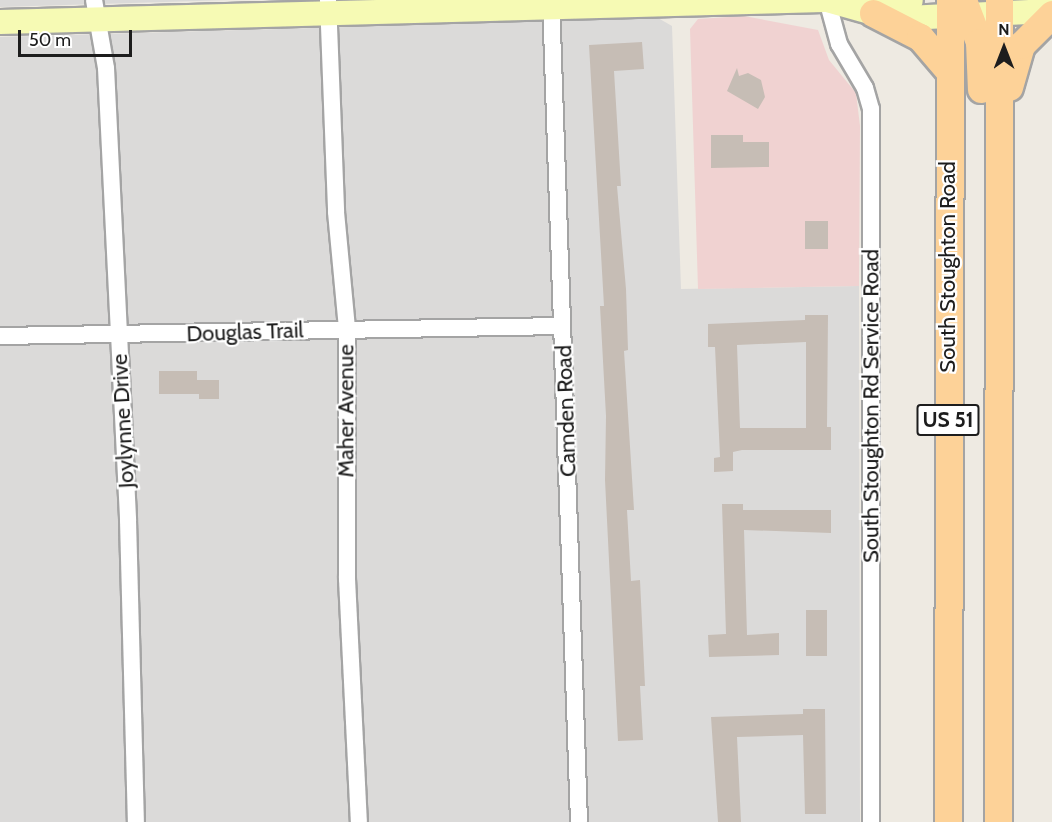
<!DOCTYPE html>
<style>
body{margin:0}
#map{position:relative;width:1052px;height:822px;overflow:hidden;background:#eeeae2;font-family:Cabin,sans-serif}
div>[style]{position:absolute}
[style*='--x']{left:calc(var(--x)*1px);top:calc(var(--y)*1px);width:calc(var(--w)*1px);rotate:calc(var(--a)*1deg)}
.residential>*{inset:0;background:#dbdad9}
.commercial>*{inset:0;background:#f0d2d1}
.building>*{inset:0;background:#c6bdb5}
.roads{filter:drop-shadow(2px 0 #a4a4a4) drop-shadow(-2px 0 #a4a4a4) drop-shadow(0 2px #a4a4a4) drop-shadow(0 -2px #a4a4a4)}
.street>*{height:16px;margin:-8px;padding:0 8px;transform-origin:8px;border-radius:8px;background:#fff}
.secondary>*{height:24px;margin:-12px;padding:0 12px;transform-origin:12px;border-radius:12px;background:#f6fab4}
.primary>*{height:27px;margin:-13.5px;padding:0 13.5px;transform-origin:13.5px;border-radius:13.5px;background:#fdd298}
span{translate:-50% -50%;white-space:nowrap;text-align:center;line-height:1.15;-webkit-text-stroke:4.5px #fff;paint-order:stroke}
.shield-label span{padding:2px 4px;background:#fff;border:2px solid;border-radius:4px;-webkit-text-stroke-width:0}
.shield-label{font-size:21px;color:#1d1d1d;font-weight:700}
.street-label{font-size:22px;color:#1d1d1d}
.north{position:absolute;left:974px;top:18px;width:60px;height:60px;-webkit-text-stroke:4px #fff;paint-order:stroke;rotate:0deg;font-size:16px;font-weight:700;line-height:24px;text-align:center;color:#1d1d1d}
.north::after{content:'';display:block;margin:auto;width:21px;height:27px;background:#1d1d1d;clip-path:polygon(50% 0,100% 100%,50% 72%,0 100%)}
.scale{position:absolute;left:18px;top:30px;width:114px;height:27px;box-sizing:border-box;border:3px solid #1d1d1d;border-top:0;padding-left:8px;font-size:18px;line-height:21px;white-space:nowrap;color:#1d1d1d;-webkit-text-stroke:4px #fff;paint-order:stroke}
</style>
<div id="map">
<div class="residential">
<i style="clip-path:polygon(0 0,230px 0,0 7px)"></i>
<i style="clip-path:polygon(658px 18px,672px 26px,681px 289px,859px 286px,860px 822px,0 822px,0 37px)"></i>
</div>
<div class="commercial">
<i style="clip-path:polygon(744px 16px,818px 30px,829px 60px,856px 93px,860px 126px,859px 286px,698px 289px,690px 29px,698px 19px)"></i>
</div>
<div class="building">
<i style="clip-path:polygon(642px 42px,644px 69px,614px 71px,621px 186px,617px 186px,626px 289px,628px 350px,624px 351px,634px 510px,627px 510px,631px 581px,640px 580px,645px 686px,640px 686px,643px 740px,618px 741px,605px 480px,606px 416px,600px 306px,604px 306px,589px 45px)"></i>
<i style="clip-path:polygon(737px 68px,739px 76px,748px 73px,761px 80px,765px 97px,758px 109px,727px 91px)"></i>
<i style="clip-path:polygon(711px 135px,743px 135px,743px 142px,769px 142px,769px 167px,711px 168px)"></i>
<i style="clip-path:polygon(805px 221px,828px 221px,828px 249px,805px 249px)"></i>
<i style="clip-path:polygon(evenodd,805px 315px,828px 315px,827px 427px,831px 427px,831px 450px,742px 450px,733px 452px,733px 471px,714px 472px,714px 458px,720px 457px,715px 347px,708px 347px,708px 324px,805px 320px,805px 315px,806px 342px,806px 428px,740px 428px,737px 345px,806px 342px)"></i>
<i style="clip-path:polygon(159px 371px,197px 371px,197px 380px,219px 380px,219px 399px,199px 399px,199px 394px,159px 394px)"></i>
<i style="clip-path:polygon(722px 504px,743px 504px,743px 510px,831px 510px,831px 533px,744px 530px,747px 635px,779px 633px,779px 655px,709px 657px,708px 635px,726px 634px)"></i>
<i style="clip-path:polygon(806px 610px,827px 610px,827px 656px,806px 656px)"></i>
<i style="clip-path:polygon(803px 709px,825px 709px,826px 814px,805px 814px,803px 735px,737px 737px,741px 822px,718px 822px,711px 717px,803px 714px)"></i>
</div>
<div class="roads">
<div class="street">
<i style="--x:94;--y:0;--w:69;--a:80"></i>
<i style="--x:106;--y:68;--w:453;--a:87.2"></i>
<i style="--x:128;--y:520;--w:302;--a:88.5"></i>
<i style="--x:328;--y:0;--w:212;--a:87.8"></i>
<i style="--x:336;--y:212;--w:118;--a:84.6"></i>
<i style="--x:347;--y:329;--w:250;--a:90"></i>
<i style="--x:347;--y:579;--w:243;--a:87.2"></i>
<i style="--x:551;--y:0;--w:822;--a:88.05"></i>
<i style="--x:827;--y:0;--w:46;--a:74.7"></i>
<i style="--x:839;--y:44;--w:51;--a:59.4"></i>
<i style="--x:865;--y:88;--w:22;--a:74"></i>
<i style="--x:871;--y:109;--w:713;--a:90"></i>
<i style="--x:0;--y:336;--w:562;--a:-1.02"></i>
</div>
<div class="secondary">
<i style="--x:827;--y:0;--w:48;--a:15.8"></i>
<i style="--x:873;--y:13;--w:34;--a:8"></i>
<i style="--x:907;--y:18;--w:145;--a:-2.8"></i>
<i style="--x:873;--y:5;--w:38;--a:-7"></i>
<i style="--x:0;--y:22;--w:824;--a:-1.53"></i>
</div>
<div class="primary">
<i style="--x:963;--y:0;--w:45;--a:69.1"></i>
<i style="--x:979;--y:42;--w:47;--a:87.6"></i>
<i style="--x:873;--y:13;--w:53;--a:27.1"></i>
<i style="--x:920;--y:37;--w:45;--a:49.5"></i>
<i style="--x:1009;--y:87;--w:44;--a:-74.1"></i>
<i style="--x:1021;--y:45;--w:44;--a:-45"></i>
<i style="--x:948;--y:822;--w:822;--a:-89.86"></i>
<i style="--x:998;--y:822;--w:822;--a:-89.93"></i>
</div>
</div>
<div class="shield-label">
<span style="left:948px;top:420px">US 51</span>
</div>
<div class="street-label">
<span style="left:948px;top:267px;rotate:-90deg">South Stoughton Road</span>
<span style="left:245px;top:332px;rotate:-2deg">Douglas Trail</span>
<span style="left:871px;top:406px;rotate:-90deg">South Stoughton Rd Service Road</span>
<span style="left:346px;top:411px;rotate:-90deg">Maher Avenue</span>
<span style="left:566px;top:411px;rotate:-92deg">Camden Road</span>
<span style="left:123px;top:421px;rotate:-93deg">Joylynne Drive</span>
</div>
<div class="north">N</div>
<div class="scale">50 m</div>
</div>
